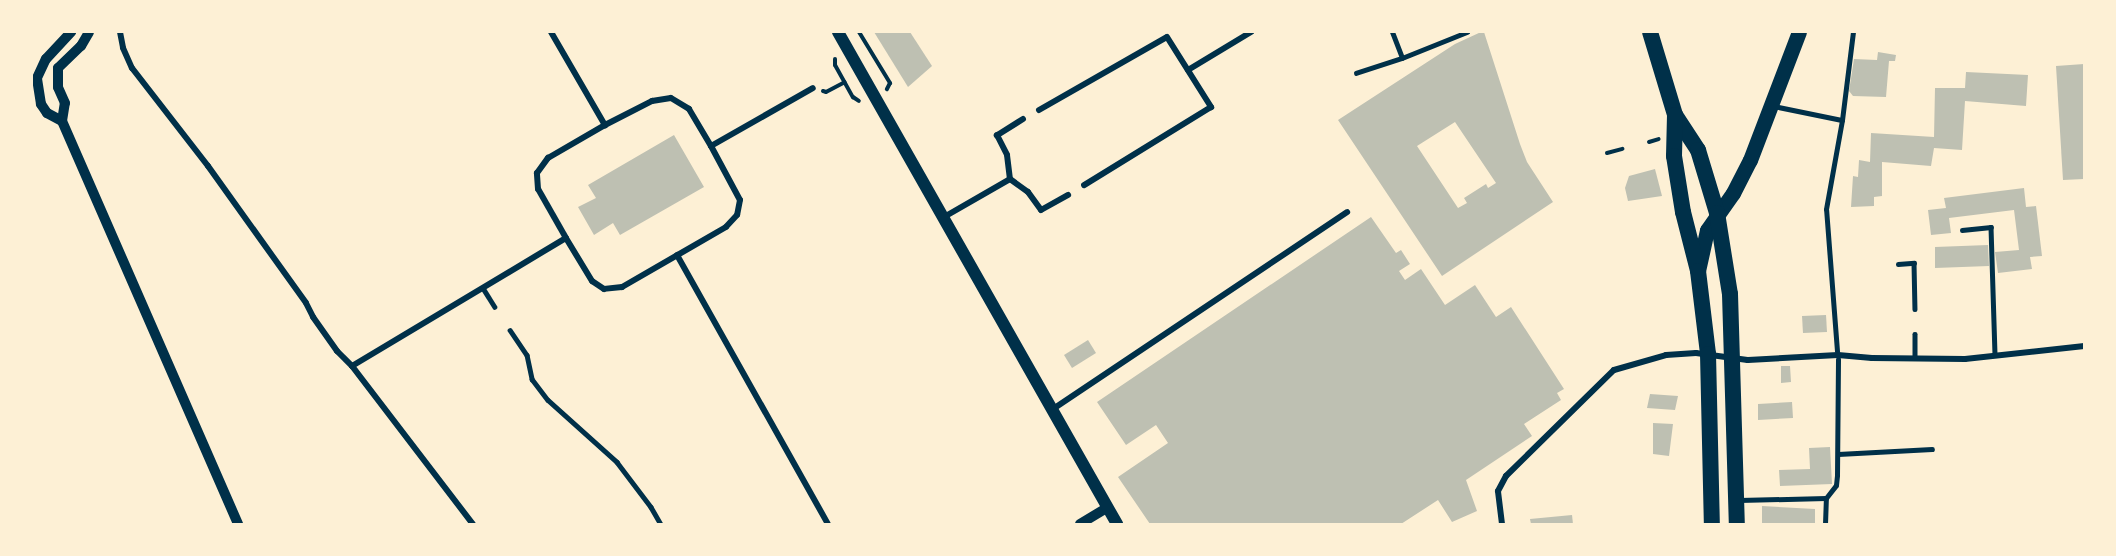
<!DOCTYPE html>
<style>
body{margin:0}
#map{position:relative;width:2116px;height:556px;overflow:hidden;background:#fdf0d5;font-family:"Alegreya Sans",sans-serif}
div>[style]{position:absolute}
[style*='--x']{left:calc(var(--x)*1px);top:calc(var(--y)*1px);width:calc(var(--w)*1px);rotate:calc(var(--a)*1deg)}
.building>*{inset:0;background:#bec0b2}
.path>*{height:4px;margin:-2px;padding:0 2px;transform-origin:2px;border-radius:2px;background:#003049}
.service>*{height:4.5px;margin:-2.25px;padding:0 2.25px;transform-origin:2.25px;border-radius:2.25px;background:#003049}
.pedestrian>*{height:5px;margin:-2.5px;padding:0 2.5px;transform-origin:2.5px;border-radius:2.5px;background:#003049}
.minor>*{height:6px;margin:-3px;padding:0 3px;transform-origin:3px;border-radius:3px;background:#003049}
.tertiary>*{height:10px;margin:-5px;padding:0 5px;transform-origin:5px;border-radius:5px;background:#003049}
.secondary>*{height:12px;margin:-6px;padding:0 6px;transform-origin:6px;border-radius:6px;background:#003049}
.primary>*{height:15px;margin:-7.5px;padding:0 7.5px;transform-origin:7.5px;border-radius:7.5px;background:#003049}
.trunk>*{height:16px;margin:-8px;padding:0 8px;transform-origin:8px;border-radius:8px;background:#003049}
span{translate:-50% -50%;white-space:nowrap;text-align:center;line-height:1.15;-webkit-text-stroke:4.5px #fdf0d5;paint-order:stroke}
.frame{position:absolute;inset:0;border:33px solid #fdf0d5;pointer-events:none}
</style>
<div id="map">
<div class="building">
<i style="clip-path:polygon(874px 32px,910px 32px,932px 66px,908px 87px)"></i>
<i style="clip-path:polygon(evenodd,1481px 32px,1484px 32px,1520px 144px,1527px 162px,1553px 202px,1442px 276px,1338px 120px,1455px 44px,1481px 32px,1455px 122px,1496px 183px,1488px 188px,1486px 184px,1464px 198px,1467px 203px,1458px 208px,1417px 146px,1455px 122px)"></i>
<i style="clip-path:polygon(1878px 52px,1896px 55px,1895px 61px,1889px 61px,1886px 97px,1853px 96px,1849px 91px,1854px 59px,1877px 60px)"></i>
<i style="clip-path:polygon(2084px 64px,2084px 179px,2063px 180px,2056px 66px)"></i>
<i style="clip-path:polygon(1966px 72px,2028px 75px,2026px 106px,1965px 101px,1962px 150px,1934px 148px,1931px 166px,1882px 162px,1882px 196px,1874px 197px,1874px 206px,1851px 207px,1853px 176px,1858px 177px,1859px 160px,1870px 162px,1871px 133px,1934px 137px,1935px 88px,1965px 88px)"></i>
<i style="clip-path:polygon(674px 135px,704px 187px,620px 235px,613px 223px,594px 235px,578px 207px,596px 198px,588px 185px)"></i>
<i style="clip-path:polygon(1655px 169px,1662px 196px,1628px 201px,1625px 188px,1629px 176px)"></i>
<i style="clip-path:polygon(2024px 188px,2026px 207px,2036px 206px,2042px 256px,2030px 257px,2032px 269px,1998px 273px,1995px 252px,2019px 250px,2014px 210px,1949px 218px,1951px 233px,1931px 235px,1928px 210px,1946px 208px,1944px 198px)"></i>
<i style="clip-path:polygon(1371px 217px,1396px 253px,1401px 250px,1410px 264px,1399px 271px,1405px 280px,1421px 269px,1445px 305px,1475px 285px,1496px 317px,1511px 307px,1564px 389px,1557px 393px,1561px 400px,1524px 424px,1532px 436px,1466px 480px,1477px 511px,1452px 522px,1438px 500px,1401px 524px,1150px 524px,1118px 477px,1168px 443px,1156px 425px,1126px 445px,1097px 402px)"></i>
<i style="clip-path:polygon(1988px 245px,1989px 266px,1935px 268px,1935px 247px)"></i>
<i style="clip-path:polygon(1826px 315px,1827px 332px,1803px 333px,1802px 316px)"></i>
<i style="clip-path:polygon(1088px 340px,1096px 353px,1072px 368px,1064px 355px)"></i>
<i style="clip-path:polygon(1781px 366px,1790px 366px,1791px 382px,1781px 383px)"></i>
<i style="clip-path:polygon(1650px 394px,1678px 396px,1675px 410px,1647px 408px)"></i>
<i style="clip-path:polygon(1792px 402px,1793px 418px,1758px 420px,1758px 404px)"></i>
<i style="clip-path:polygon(1653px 423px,1673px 424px,1669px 456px,1653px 454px)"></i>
<i style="clip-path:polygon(1830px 447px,1832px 484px,1780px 486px,1779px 470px,1810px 469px,1809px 448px)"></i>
<i style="clip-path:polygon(1762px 506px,1815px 509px,1815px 524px,1762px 524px)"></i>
<i style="clip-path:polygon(1572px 515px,1573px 524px,1531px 524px,1530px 519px)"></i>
</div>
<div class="path">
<i style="--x:859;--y:32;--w:60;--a:58.7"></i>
<i style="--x:890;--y:83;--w:7;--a:117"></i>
<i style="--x:835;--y:59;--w:6;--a:90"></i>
<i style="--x:835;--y:65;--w:37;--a:61"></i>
<i style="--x:853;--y:97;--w:7;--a:34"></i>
<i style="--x:823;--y:91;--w:3;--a:18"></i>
<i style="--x:826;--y:92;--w:21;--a:-28"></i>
<i style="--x:1649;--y:142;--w:10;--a:-17"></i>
<i style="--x:1607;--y:153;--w:16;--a:-15"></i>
</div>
<div class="service">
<i style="--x:1402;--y:58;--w:70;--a:-21.8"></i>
<i style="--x:1356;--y:73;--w:48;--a:-18.1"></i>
<i style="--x:1402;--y:58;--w:28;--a:-111"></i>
<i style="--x:1962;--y:230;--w:29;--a:-6"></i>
<i style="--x:1991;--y:227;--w:128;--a:88.2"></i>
<i style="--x:1898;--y:264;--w:16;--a:-4"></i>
<i style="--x:1914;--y:263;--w:46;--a:88.8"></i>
<i style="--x:483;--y:288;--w:22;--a:58"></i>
<i style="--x:510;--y:330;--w:30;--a:56"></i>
<i style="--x:527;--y:355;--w:25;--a:78"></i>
<i style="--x:532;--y:379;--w:26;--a:53"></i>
<i style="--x:548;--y:400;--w:93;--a:41.9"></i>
<i style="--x:617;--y:462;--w:56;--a:52.9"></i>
<i style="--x:651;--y:507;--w:20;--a:60"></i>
<i style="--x:1915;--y:334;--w:24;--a:90"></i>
</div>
<div class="pedestrian">
<i style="--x:1773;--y:106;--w:70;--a:11.5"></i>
<i style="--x:1837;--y:351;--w:142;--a:-94.4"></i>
<i style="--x:1826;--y:209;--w:90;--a:-79.8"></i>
<i style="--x:1842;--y:120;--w:89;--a:-82.9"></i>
<i style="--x:1838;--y:454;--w:94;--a:-3"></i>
<i style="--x:1739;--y:500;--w:87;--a:-1.3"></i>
<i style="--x:1825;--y:524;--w:26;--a:-88"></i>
<i style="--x:1826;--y:498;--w:16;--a:-52"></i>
<i style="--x:1836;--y:485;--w:10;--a:-84"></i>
<i style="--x:1837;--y:475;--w:116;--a:-89.5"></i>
</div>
<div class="minor">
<i style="--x:120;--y:32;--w:16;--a:79"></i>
<i style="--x:123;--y:48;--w:22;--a:66"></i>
<i style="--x:132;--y:68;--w:124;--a:52.2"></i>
<i style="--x:208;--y:166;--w:168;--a:54.4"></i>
<i style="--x:306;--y:303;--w:16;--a:63"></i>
<i style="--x:313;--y:317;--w:42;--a:54.8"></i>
<i style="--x:337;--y:351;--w:21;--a:45"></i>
<i style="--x:352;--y:366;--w:199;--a:52.6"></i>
<i style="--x:551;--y:32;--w:108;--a:59.9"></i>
<i style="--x:1188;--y:70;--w:74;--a:-31.1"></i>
<i style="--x:671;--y:98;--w:21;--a:31"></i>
<i style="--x:689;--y:109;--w:43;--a:59.3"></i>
<i style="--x:711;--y:146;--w:61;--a:61.8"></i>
<i style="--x:740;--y:200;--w:15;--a:101"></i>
<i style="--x:737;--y:215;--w:16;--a:133"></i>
<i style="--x:726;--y:227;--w:120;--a:150"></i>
<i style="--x:622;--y:287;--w:18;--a:174"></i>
<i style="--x:604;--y:289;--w:14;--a:-146"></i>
<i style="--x:592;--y:281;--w:50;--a:-121.2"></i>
<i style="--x:566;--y:238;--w:56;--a:-119.7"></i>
<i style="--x:538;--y:189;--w:16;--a:-94"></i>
<i style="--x:537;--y:173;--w:19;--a:-54"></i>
<i style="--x:548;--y:158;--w:66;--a:-30.1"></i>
<i style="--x:605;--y:125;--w:53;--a:-27.1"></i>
<i style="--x:652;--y:101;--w:19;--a:-9"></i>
<i style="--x:1039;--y:110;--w:147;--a:-29.7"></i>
<i style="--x:1167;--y:37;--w:83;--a:57.8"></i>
<i style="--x:1211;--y:107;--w:149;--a:148.4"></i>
<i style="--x:1023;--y:119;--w:31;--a:148"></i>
<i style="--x:997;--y:135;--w:22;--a:63"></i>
<i style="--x:1007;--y:155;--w:24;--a:83"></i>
<i style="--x:1010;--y:179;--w:22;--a:36"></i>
<i style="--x:1028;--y:192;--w:22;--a:54"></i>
<i style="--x:1041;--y:210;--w:31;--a:-29"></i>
<i style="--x:711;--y:146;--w:117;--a:-29.6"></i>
<i style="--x:944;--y:217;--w:76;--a:-29.9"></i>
<i style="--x:677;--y:255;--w:308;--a:60.7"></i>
<i style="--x:352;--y:366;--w:249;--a:-30.9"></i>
<i style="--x:1053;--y:409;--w:354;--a:-33.8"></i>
<i style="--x:1502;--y:524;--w:33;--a:-97"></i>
<i style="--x:1498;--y:491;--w:17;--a:-62"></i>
<i style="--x:1506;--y:476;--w:151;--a:-44.5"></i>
<i style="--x:1614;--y:370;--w:54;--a:-16.1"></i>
<i style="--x:1666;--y:355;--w:30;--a:-4"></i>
<i style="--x:1696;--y:353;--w:52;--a:7.7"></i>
<i style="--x:1748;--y:360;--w:90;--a:-3.2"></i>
<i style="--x:1838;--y:355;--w:34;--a:5"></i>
<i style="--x:1872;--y:358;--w:93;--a:0.6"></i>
<i style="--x:1965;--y:359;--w:120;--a:-6.2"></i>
</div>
<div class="tertiary">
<i style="--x:62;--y:121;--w:440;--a:66.4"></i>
<i style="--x:62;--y:121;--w:17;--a:-152"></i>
<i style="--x:47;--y:113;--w:11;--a:-124"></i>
<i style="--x:41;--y:104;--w:26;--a:-99"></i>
<i style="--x:37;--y:78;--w:21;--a:-65"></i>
<i style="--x:46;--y:59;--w:37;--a:-47"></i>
<i style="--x:62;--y:121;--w:18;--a:-81"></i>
<i style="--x:65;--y:103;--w:17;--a:-114"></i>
<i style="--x:58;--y:87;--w:19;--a:-90"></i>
<i style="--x:58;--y:68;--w:32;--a:-44"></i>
<i style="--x:81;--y:46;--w:16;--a:-60"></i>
<i style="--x:1080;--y:524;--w:31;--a:-31"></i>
</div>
<div class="secondary">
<i style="--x:838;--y:32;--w:566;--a:60.44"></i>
</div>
<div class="primary">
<i style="--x:1698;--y:271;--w:42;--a:-77.6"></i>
<i style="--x:1707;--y:230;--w:45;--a:-54.9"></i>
<i style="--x:1733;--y:193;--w:37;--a:-63"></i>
<i style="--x:1750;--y:160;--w:137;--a:-69.1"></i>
</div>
<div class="trunk">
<i style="--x:1650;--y:32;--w:87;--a:73.2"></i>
<i style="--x:1675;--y:115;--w:42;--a:56.7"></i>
<i style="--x:1698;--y:150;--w:66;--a:73.2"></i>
<i style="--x:1717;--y:213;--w:82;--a:80.9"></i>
<i style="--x:1730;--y:294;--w:230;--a:88.3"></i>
<i style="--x:1675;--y:115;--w:41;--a:91.4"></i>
<i style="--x:1674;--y:156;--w:57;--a:80.9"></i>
<i style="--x:1683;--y:212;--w:61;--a:75.7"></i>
<i style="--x:1698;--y:271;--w:84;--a:83.1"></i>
<i style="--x:1708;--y:354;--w:170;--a:88.7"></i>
</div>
<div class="frame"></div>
</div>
